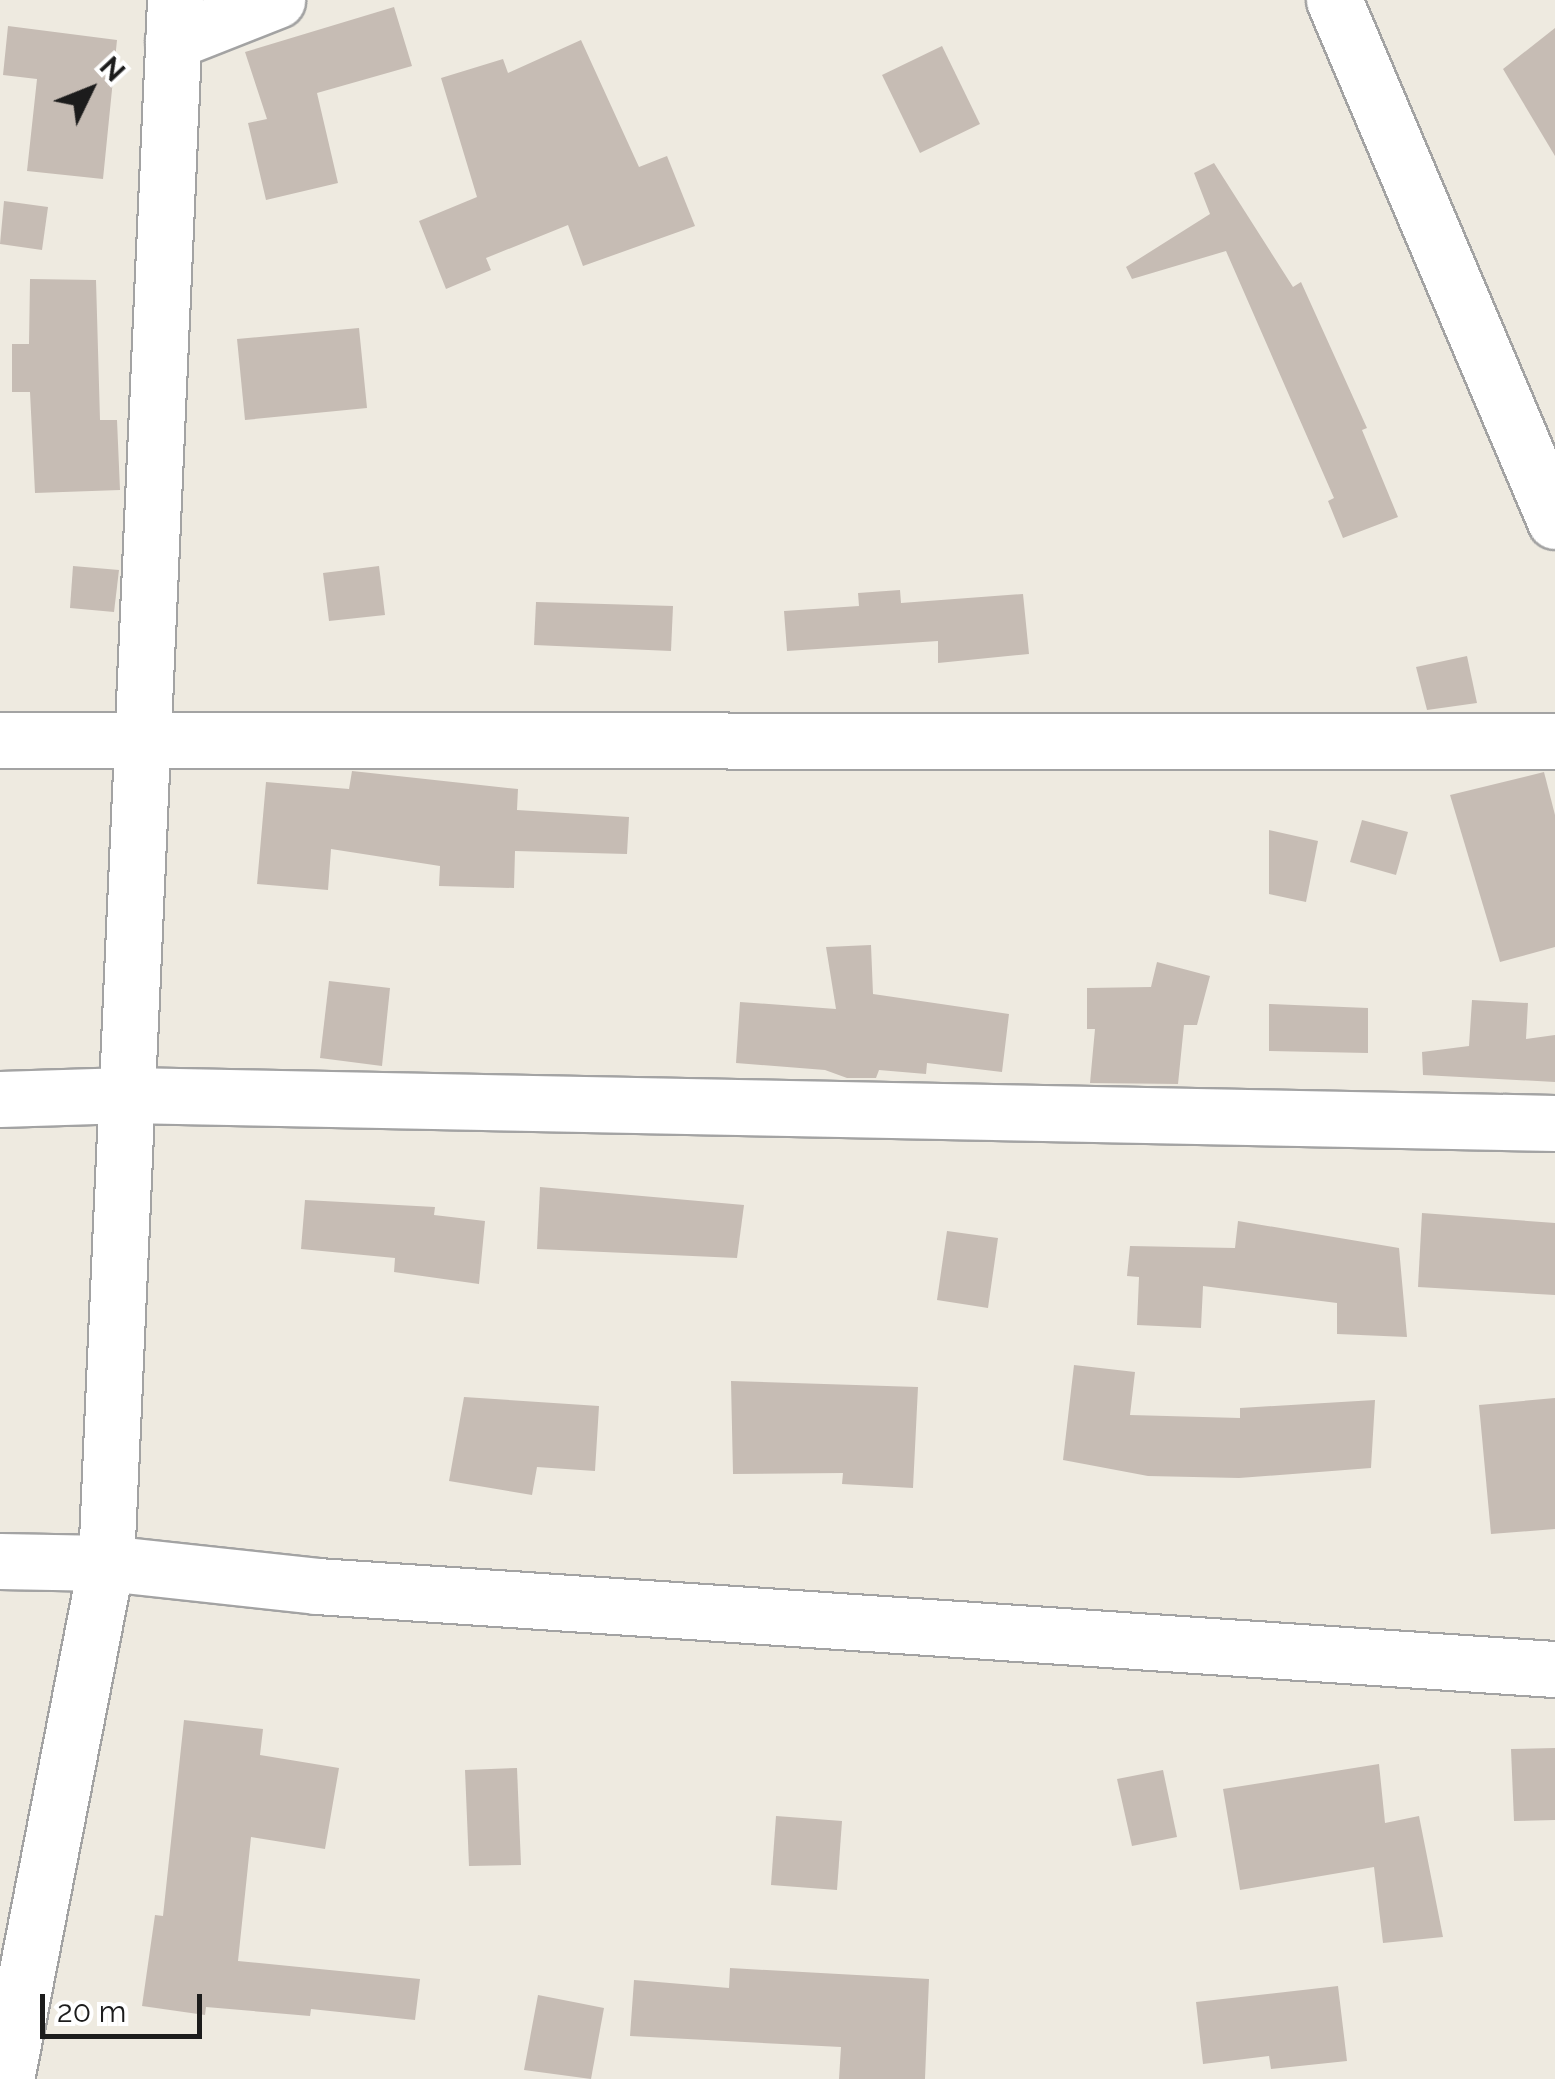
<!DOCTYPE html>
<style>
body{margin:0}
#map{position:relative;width:1555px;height:2079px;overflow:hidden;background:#eeeae0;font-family:Raleway,sans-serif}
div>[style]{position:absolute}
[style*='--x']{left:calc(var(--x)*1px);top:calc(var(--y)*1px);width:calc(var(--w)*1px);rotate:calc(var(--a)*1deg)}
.building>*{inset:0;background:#c6bcb4}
.roads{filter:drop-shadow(2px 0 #a3a3a3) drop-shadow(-2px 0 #a3a3a3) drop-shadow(0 2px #a3a3a3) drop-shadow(0 -2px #a3a3a3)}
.minor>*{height:55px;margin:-27.5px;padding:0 27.5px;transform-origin:27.5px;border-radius:27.5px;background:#fff}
span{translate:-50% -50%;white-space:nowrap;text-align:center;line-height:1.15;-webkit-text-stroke:10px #fff;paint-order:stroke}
.north{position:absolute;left:40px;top:40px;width:100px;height:100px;-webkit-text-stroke:8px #fff;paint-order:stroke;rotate:47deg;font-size:28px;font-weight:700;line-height:40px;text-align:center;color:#1c1c1c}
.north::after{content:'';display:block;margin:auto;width:35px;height:45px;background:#1c1c1c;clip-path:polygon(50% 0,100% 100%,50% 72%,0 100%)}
.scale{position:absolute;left:40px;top:1994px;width:162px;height:45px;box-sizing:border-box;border:5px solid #1c1c1c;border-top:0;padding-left:12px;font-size:30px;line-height:35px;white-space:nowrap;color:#1c1c1c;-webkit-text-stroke:8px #fff;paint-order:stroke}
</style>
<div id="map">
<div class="building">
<i style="clip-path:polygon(394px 7px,412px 66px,317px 93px,338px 183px,266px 200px,248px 123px,267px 119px,245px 52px)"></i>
<i style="clip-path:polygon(8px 26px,117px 40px,103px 179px,27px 171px,37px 79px,3px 75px)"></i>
<i style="clip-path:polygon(1555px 28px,1555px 156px,1503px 69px)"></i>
<i style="clip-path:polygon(581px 40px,639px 167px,667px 156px,695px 226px,583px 266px,568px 225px,486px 258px,491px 270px,446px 289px,419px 221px,477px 197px,441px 78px,503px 59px,508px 73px)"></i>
<i style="clip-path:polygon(942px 46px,980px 124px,920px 153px,882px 75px)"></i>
<i style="clip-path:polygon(1214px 163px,1293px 287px,1301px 282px,1367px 428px,1362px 430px,1398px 517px,1343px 538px,1328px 501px,1334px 498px,1226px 251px,1132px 279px,1126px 267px,1210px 214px,1194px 173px)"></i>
<i style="clip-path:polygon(4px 201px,48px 207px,42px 250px,0 244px)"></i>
<i style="clip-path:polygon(30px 279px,96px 280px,100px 420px,117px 420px,120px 490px,35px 493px,30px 392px,12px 392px,12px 344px,29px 344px)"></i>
<i style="clip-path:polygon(359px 328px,367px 408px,245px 420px,237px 339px)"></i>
<i style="clip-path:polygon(73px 566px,119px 570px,114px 612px,70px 608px)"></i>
<i style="clip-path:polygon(379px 566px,385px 615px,329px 621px,323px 573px)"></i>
<i style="clip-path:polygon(900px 590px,901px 603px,1023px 594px,1029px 654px,938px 663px,938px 641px,787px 651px,784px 611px,859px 606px,858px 593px)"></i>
<i style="clip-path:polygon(536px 602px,673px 606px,671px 651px,534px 645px)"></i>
<i style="clip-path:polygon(1467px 656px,1477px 703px,1427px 710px,1416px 667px)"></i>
<i style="clip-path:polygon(352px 771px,518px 789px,517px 810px,629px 817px,627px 854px,515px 851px,514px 888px,439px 886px,440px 866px,331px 849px,328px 890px,257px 884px,266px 782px,349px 789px)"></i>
<i style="clip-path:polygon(1544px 772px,1555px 815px,1555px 947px,1500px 962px,1450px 795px)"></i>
<i style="clip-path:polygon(1362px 820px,1408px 832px,1396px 875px,1350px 862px)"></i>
<i style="clip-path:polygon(1269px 830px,1318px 841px,1306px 902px,1269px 894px)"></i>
<i style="clip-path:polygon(871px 945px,873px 994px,1009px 1014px,1002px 1072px,927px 1063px,926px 1074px,879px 1070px,876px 1078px,847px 1078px,825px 1070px,736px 1063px,740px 1002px,836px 1009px,826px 947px)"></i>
<i style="clip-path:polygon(1157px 962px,1210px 976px,1197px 1025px,1184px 1025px,1178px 1084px,1090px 1083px,1095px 1029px,1087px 1029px,1087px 988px,1151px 987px)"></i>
<i style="clip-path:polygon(329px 981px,390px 988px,382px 1066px,320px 1058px)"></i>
<i style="clip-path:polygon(1472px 1000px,1528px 1003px,1526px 1039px,1555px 1035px,1555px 1082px,1423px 1075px,1422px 1052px,1469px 1046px)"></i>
<i style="clip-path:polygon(1269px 1004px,1368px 1008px,1368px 1053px,1269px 1051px)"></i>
<i style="clip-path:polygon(540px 1187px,744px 1205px,737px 1258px,537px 1249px)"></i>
<i style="clip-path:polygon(305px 1200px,435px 1207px,434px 1215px,485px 1221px,479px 1284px,394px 1272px,395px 1258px,301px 1249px)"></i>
<i style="clip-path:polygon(1422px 1213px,1555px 1223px,1555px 1295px,1418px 1287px)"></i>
<i style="clip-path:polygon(1238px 1221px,1399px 1248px,1407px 1337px,1337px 1334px,1337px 1303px,1203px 1286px,1201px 1328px,1137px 1325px,1139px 1277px,1127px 1276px,1130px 1246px,1235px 1248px)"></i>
<i style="clip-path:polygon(947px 1231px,998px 1238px,988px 1308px,937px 1300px)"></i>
<i style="clip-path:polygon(1074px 1365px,1135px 1372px,1130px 1415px,1240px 1418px,1240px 1408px,1375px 1400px,1371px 1468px,1239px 1478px,1148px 1476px,1063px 1460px)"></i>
<i style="clip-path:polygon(731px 1381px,918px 1387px,913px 1488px,842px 1484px,843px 1473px,733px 1474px)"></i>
<i style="clip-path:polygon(464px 1397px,599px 1406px,595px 1471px,537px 1467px,532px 1495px,449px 1481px)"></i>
<i style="clip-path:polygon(1555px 1398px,1555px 1529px,1491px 1534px,1479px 1405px)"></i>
<i style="clip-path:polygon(184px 1720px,263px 1729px,260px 1755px,339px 1768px,325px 1849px,251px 1837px,238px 1961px,420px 1979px,415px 2020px,311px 2009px,310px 2016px,206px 2007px,205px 2015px,142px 2006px,155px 1915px,163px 1916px)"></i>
<i style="clip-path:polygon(1555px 1748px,1555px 1820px,1514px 1821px,1511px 1749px)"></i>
<i style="clip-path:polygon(1379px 1764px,1385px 1823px,1419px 1816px,1443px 1937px,1383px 1943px,1374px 1867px,1240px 1890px,1223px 1789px)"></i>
<i style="clip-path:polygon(517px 1768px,521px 1865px,469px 1866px,465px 1770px)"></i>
<i style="clip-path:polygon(1163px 1770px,1177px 1837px,1132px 1846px,1117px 1779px)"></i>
<i style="clip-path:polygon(776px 1816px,842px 1821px,837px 1890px,771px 1885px)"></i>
<i style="clip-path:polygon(730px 1968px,929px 1979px,925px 2079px,839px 2079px,841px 2047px,630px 2036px,634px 1980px,729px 1988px)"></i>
<i style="clip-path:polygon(1338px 1986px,1347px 2061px,1271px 2069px,1269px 2056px,1203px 2064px,1196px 2002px)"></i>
<i style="clip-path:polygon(538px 1995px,604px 2008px,591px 2079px,524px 2070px)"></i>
</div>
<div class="roads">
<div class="minor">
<i style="--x:1334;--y:0;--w:566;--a:67.01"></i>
<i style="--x:173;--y:41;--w:112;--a:-21.5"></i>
<i style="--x:0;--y:740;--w:1555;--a:0.04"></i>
<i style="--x:0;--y:1099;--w:127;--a:-1.8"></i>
<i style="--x:127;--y:1095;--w:1428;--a:1.12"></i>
<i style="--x:0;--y:1561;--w:106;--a:1.1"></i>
<i style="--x:106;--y:1563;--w:212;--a:6.2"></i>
<i style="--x:317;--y:1586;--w:1241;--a:3.84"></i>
<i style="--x:6;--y:2079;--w:526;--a:-79.03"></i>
<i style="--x:106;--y:1563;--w:1565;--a:-87.47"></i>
</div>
</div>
<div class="north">N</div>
<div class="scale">20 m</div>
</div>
